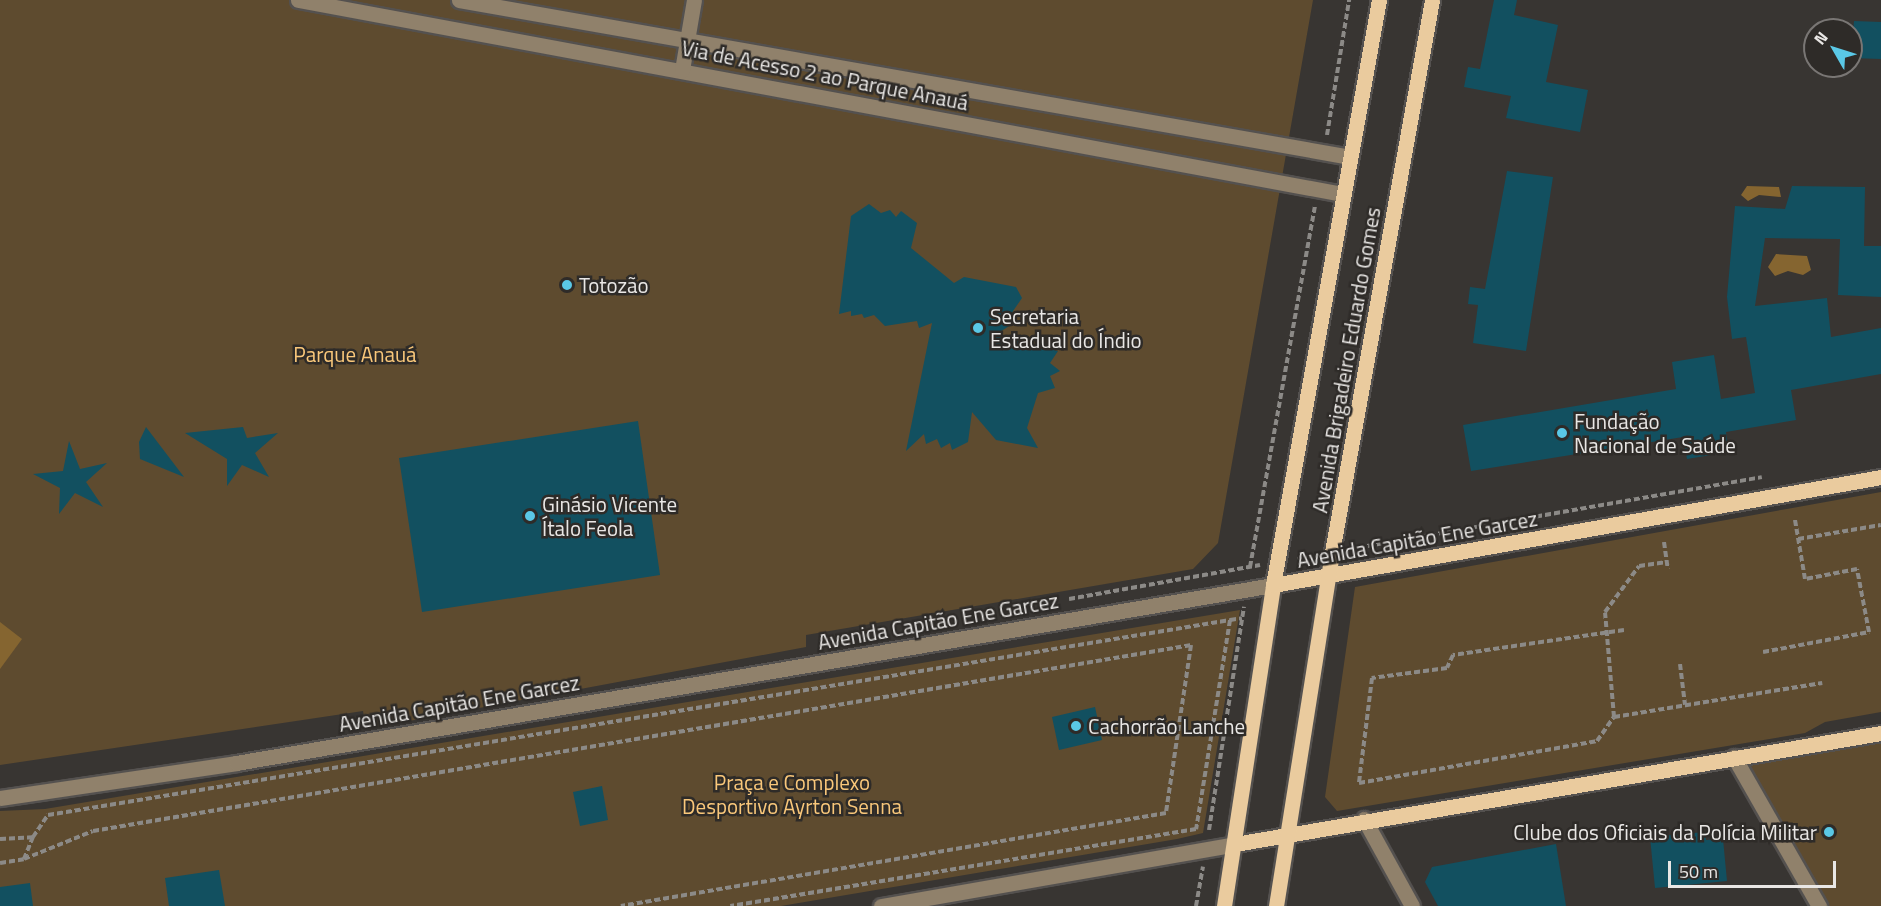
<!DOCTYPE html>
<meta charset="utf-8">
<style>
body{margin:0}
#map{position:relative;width:1881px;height:906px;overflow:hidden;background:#383532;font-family:"Titillium Web",sans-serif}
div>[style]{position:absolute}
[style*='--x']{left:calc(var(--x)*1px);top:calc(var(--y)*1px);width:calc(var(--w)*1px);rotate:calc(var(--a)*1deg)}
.green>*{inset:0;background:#5e4b2f}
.water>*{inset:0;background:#856530}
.building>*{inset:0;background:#125060}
.path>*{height:4px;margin-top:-2px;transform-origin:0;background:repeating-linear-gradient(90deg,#8c8a87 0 6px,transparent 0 9px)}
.roads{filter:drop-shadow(2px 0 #54514f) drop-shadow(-2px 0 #54514f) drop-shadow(0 2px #54514f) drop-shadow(0 -2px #54514f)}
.minor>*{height:15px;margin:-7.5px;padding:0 7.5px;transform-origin:7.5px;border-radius:7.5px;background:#90816b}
.major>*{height:15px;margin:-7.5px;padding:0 7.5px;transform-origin:7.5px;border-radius:7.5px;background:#eacb9e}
.dots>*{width:16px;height:16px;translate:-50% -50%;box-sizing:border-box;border:3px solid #2e2b28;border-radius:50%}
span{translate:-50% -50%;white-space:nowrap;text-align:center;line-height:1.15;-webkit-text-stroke:5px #2e2b28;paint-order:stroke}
.street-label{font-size:21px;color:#e9e7e5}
.poi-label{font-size:21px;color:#e9e7e5}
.left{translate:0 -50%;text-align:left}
.right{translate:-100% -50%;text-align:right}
.park-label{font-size:21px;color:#f9c77a}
.north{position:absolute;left:1803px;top:18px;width:60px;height:60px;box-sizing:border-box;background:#2e2b28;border:2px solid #797674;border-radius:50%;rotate:309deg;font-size:16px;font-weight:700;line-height:24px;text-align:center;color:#e9e7e5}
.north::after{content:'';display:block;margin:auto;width:21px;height:27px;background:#5ac8e6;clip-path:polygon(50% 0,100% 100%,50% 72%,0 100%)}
.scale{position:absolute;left:1668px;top:861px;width:168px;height:27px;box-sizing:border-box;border:3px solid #e9e7e5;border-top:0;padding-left:8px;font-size:18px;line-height:21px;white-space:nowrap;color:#e9e7e5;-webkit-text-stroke:4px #2e2b28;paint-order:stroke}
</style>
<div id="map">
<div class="green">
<i style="clip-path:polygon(0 0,1313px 0,1218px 543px,1193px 569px,806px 635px,806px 647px,366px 729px,363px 711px,0 765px)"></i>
<i style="clip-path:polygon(1881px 492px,1881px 712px,1825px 722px,1805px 733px,1337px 811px,1325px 797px,1355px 587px)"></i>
<i style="clip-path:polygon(1240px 610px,1203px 833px,1177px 839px,781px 906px,0 906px,0 811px,45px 809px)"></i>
<i style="clip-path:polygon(1881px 733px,1881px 906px,1819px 906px,1734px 757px)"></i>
</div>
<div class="water">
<i style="clip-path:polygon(1747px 186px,1779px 187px,1781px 197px,1759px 195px,1748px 201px,1741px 195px)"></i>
<i style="clip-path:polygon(1776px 254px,1807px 256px,1811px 270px,1803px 275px,1788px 271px,1775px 276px,1768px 267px)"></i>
<i style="clip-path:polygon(0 622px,22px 639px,0 669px)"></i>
</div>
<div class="building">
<i style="clip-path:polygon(1494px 0,1517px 0,1514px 15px,1558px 25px,1546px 82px,1588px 90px,1580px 132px,1506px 118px,1511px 96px,1464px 87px,1468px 67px,1480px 69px)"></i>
<i style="clip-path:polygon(1854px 21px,1881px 22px,1881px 59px,1851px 58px)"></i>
<i style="clip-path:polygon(1507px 171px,1553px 177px,1526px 351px,1473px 343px,1478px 305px,1468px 304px,1470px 287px,1485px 289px)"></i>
<i style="clip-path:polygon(1792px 186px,1865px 187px,1864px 246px,1881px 246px,1881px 297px,1838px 295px,1840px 239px,1765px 238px,1755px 306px,1827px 298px,1831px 337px,1881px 328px,1881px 374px,1791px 390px,1796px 420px,1726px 432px,1729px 452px,1687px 459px,1683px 437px,1471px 471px,1463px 425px,1676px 389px,1672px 362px,1714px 355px,1721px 399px,1755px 393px,1746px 337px,1732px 339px,1727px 297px,1735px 206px,1785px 209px)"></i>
<i style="clip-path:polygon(869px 204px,881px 213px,890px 210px,896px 217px,901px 211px,917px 223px,911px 248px,954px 283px,964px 277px,1016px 287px,1022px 298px,1009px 317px,1014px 323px,995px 335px,1058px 351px,1050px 363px,1060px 371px,1050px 376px,1055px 388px,1038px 393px,1027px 428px,1038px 448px,996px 440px,972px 412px,968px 442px,952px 450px,950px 443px,941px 448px,937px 439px,926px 444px,924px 434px,906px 451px,932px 323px,919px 328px,917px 321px,885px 326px,874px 315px,864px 318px,862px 314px,851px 316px,851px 311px,839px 314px,851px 216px)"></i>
<i style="clip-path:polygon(638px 421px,660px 575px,422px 612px,399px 458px)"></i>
<i style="clip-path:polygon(146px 427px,184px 477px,140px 459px,139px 442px)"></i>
<i style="clip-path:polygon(243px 427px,247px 438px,278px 433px,255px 453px,269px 477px,242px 465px,227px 486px,227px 459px,185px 433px)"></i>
<i style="clip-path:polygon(69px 441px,80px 469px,107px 463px,86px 482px,103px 507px,75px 493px,59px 514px,60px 488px,33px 474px,63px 471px)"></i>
<i style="clip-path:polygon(1095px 707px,1102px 740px,1059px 750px,1052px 717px)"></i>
<i style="clip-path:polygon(602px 786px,608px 820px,580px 826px,573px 792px)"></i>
<i style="clip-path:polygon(1705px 832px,1706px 840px,1723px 839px,1727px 881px,1655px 888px,1650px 837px)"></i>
<i style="clip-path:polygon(1556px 844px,1566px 906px,1438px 906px,1425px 882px,1432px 867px)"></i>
<i style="clip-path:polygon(219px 870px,225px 906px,169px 906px,165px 878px)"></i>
<i style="clip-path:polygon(30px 883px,33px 906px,0 906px,0 887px)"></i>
</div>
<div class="path">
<i style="--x:1327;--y:135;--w:137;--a:-80.7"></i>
<i style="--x:1798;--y:539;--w:84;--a:-9.6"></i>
<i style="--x:1664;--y:542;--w:27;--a:82"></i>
<i style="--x:1350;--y:549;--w:418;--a:-9.9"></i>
<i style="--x:1297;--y:559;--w:16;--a:-11"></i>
<i style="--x:1250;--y:567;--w:368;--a:-79.8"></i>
<i style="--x:1069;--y:599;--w:194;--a:-10.1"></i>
<i style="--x:1230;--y:620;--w:12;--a:-9"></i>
<i style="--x:1624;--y:630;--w:173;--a:171.7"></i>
<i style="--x:1453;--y:655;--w:14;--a:115"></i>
<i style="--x:1447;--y:668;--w:76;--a:172.4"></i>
<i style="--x:1372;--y:678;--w:106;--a:97.1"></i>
<i style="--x:1359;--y:783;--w:242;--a:-10"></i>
<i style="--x:1597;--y:741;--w:29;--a:-55"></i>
<i style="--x:1614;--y:717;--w:211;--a:-9.3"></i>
<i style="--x:1763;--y:652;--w:108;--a:-10.7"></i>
<i style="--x:1869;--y:632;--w:64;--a:-100.8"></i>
<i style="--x:1857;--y:569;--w:53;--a:169.1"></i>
<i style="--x:1805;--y:579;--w:60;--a:-99.6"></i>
<i style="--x:1680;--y:664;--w:41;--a:83"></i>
<i style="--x:1614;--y:717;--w:105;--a:-94.9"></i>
<i style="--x:1605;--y:612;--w:57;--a:-53.5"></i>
<i style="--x:1639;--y:566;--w:28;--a:-8"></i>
<i style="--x:1209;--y:830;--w:226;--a:-81.1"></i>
<i style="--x:0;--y:839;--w:33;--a:-3"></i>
<i style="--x:33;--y:837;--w:27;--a:-56"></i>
<i style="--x:48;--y:815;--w:1198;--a:-9.37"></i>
<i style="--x:1230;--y:620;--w:212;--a:99.2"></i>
<i style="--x:1196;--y:829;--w:472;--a:170.6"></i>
<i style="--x:24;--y:859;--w:24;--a:-68"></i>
<i style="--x:0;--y:863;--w:24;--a:-9"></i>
<i style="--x:24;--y:859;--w:74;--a:-22.1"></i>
<i style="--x:93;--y:831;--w:1114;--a:-9.61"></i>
<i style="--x:1191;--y:645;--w:170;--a:98.5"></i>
<i style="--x:1166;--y:813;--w:553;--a:170.32"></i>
<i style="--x:1196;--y:906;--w:40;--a:-80"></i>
</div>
<div class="roads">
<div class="minor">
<i style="--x:298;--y:0;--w:1063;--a:10.52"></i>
<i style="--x:459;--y:0;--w:905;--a:9.99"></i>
<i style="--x:682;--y:70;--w:71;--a:-80.3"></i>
<i style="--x:1734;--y:757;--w:172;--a:60.3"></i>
<i style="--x:0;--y:798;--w:239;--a:-8.4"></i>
<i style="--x:236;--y:763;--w:1052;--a:-9.74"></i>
<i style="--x:1364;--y:819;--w:99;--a:61.1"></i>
<i style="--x:881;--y:906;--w:359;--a:-9.9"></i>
</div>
<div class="major">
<i style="--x:1273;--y:585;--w:618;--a:-10.07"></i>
<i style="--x:1235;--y:844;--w:655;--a:-9.75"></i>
<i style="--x:1224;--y:906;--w:325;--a:-81.3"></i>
<i style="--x:1273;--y:585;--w:595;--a:-79.73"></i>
<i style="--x:1276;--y:906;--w:358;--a:-81"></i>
<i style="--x:1332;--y:552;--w:561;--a:-79.73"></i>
</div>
</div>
<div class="dots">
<i style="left:567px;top:285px;background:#5ac8e6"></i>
<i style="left:978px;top:328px;background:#5ac8e6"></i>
<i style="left:1562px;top:433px;background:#5ac8e6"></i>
<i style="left:530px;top:516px;background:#5ac8e6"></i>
<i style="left:1076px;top:726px;background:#5ac8e6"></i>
<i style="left:1829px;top:832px;background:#5ac8e6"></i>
</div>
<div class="street-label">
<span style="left:825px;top:75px;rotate:11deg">Via de Acesso 2 ao Parque Anauá</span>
<span style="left:1346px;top:360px;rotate:-80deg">Avenida Brigadeiro Eduardo Gomes</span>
<span style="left:1417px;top:539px;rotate:-10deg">Avenida Capitão Ene Garcez</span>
<span style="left:938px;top:621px;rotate:-10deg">Avenida Capitão Ene Garcez</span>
<span style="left:459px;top:703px;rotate:-10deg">Avenida Capitão Ene Garcez</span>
</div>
<div class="poi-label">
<span class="left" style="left:579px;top:285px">Totozão</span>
<span class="left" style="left:990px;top:328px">Secretaria<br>Estadual do Índio</span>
<span class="left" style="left:1574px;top:433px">Fundação<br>Nacional de Saúde</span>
<span class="left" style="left:542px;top:516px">Ginásio Vicente<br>Ítalo Feola</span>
<span class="left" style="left:1088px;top:726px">Cachorrão Lanche</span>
<span class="right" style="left:1817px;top:832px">Clube dos Oficiais da Polícia Militar</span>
</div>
<div class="park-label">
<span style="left:355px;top:354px">Parque Anauá</span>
<span style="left:792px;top:794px">Praça e Complexo<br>Desportivo Ayrton Senna</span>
</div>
<div class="north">N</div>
<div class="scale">50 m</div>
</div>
